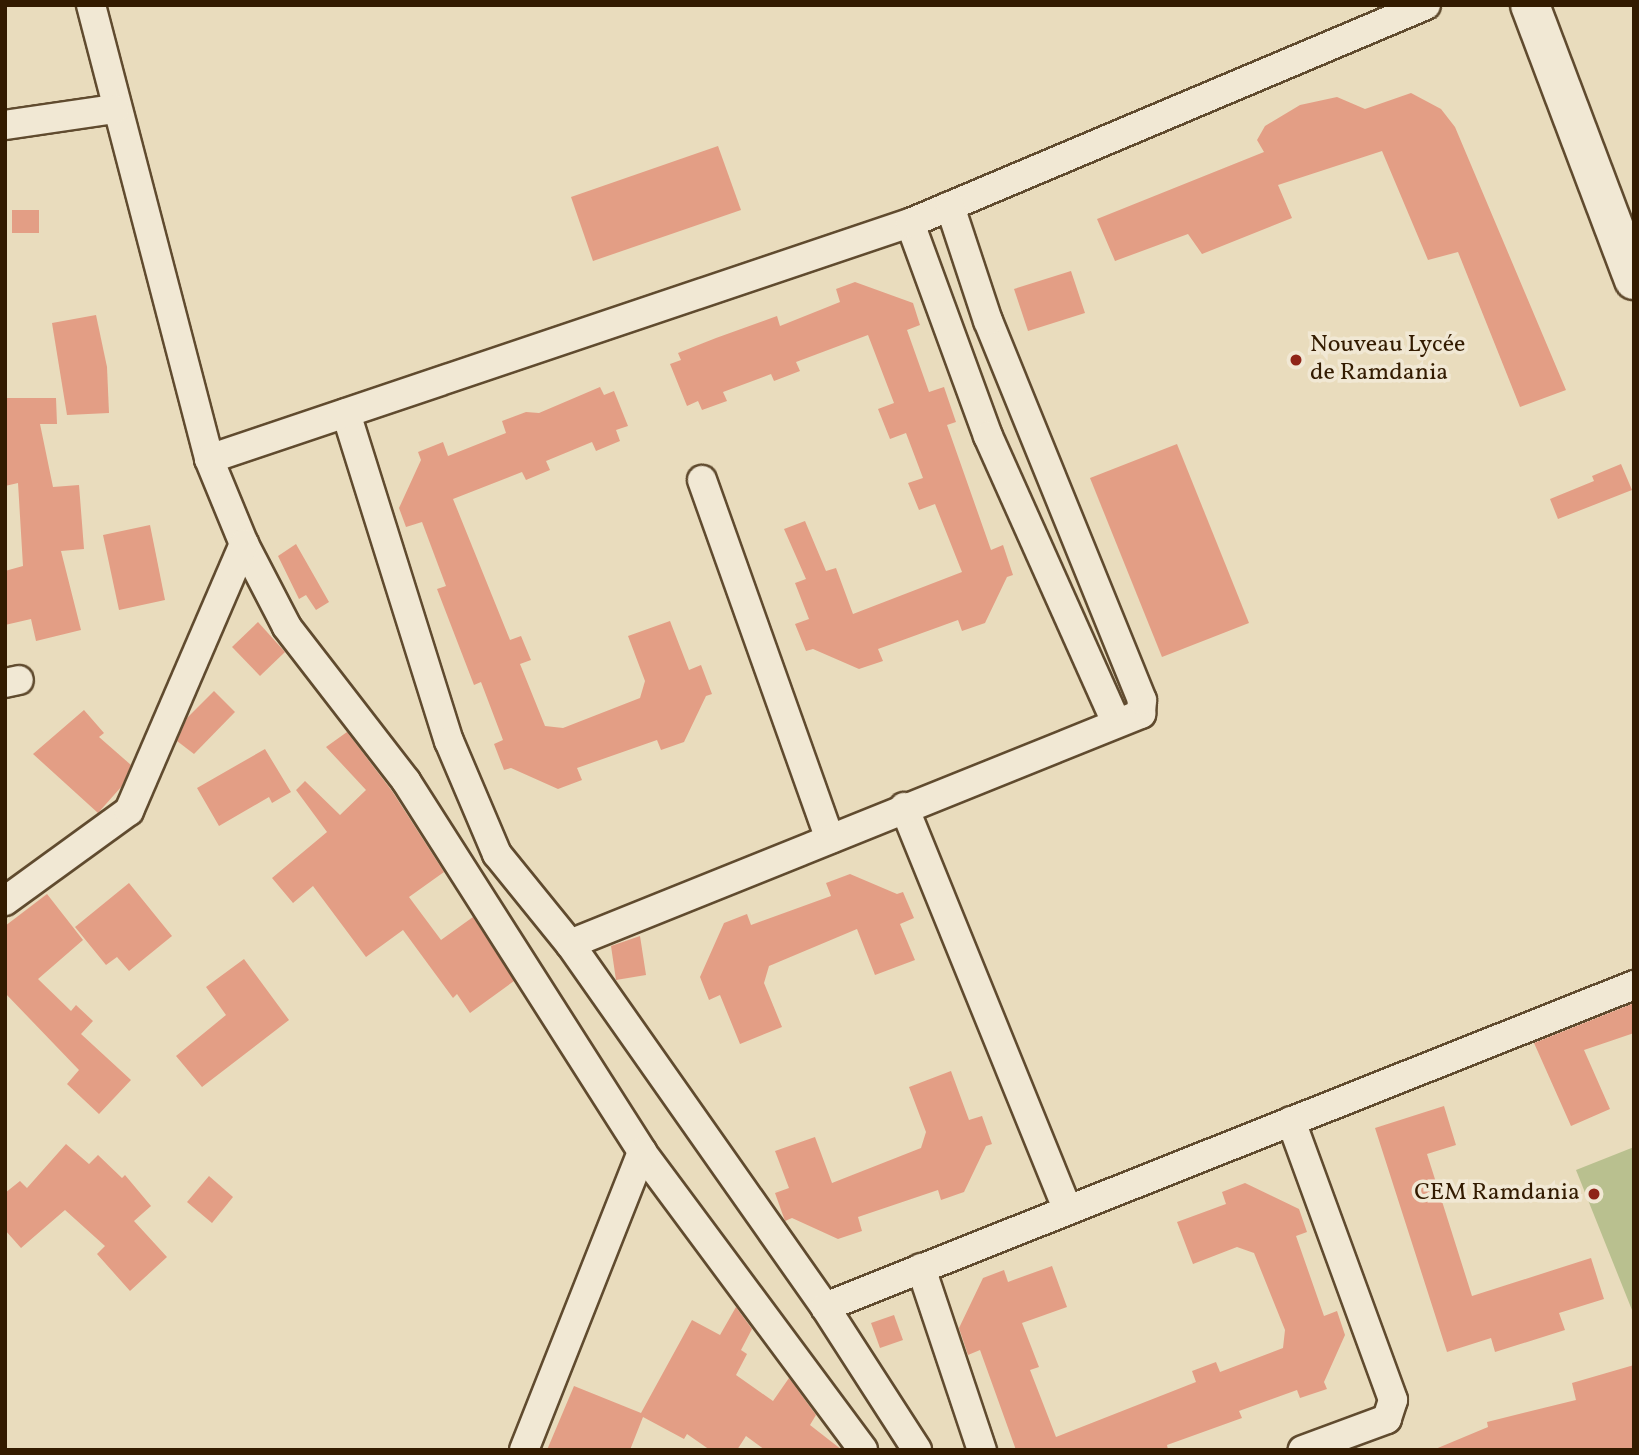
<!DOCTYPE html>
<meta charset="utf-8">
<style>
body{margin:0}
#map{position:relative;width:1639px;height:1455px;overflow:hidden;background:#e9dcbd;font-family:Vollkorn,serif}
div>[style]{position:absolute}
[style*='--x']{left:calc(var(--x)*1px);top:calc(var(--y)*1px);width:calc(var(--w)*1px);rotate:calc(var(--a)*1deg)}
.green>*{inset:0;background:#b9c08f}
.building>*{inset:0;background:#e39e85}
.roads{filter:drop-shadow(2px 0 #604b2f) drop-shadow(-2px 0 #604b2f) drop-shadow(0 2px #604b2f) drop-shadow(0 -2px #604b2f)}
.minor>*{height:28px;margin:-14px;padding:0 14px;transform-origin:14px;border-radius:14px;background:#f1e8d4}
.secondary>*{height:38px;margin:-19px;padding:0 19px;transform-origin:19px;border-radius:19px;background:#f1e8d4}
.dots>*{width:19px;height:19px;translate:-50% -50%;box-sizing:border-box;border:4px solid #f1e8d4;border-radius:50%}
span{translate:-50% -50%;white-space:nowrap;text-align:center;line-height:1.15;-webkit-text-stroke:7px #f1e8d4;paint-order:stroke}
.poi-label{font-size:24px;color:#331b00}
.left{translate:0 -50%;text-align:left}
.right{translate:-100% -50%;text-align:right}
.frame{position:absolute;inset:0;border:7px solid #331b00;pointer-events:none}
</style>
<div id="map">
<div class="green">
<i style="clip-path:polygon(1634px 1147px,1634px 1315px,1576px 1170px)"></i>
</div>
<div class="building">
<i style="clip-path:polygon(1411px 93px,1441px 109px,1455px 127px,1566px 390px,1520px 407px,1458px 252px,1428px 260px,1382px 151px,1278px 185px,1292px 218px,1202px 254px,1188px 234px,1115px 261px,1097px 219px,1264px 152px,1257px 140px,1265px 126px,1300px 105px,1337px 97px,1365px 109px)"></i>
<i style="clip-path:polygon(718px 146px,741px 210px,593px 261px,571px 197px)"></i>
<i style="clip-path:polygon(12px 210px,39px 210px,39px 233px,12px 233px)"></i>
<i style="clip-path:polygon(1071px 271px,1085px 313px,1028px 331px,1014px 289px)"></i>
<i style="clip-path:polygon(855px 282px,913px 303px,920px 325px,907px 330px,929px 392px,944px 387px,956px 422px,947px 425px,991px 550px,1003px 545px,1013px 575px,1007px 577px,985px 623px,962px 631px,958px 620px,878px 649px,883px 661px,859px 669px,813px 649px,806px 651px,795px 624px,809px 619px,795px 583px,806px 579px,784px 529px,805px 521px,826px 571px,836px 568px,853px 614px,962px 572px,935px 504px,919px 510px,908px 483px,923px 478px,906px 433px,890px 439px,878px 409px,894px 403px,868px 335px,796px 362px,800px 371px,774px 381px,771px 374px,723px 392px,727px 401px,702px 410px,698px 401px,687px 406px,670px 364px,681px 360px,678px 353px,716px 338px,777px 316px,780px 326px,840px 302px,836px 289px)"></i>
<i style="clip-path:polygon(96px 315px,107px 367px,109px 413px,67px 415px,52px 323px)"></i>
<i style="clip-path:polygon(600px 387px,604px 395px,614px 391px,628px 426px,616px 430px,620px 441px,596px 451px,592px 442px,546px 461px,550px 470px,526px 480px,522px 472px,453px 499px,510px 640px,521px 636px,531px 660px,520px 664px,545px 726px,563px 728px,640px 698px,645px 681px,628px 636px,670px 621px,689px 670px,701px 665px,712px 694px,706px 696px,684px 742px,661px 750px,657px 740px,577px 768px,582px 780px,558px 789px,511px 768px,504px 770px,494px 744px,503px 740px,481px 682px,474px 685px,437px 589px,446px 586px,422px 522px,406px 527px,399px 508px,421px 460px,418px 452px,443px 442px,448px 456px,506px 433px,502px 421px,526px 412px,539px 413px)"></i>
<i style="clip-path:polygon(5px 398px,56px 398px,57px 424px,40px 424px,53px 487px,79px 485px,84px 549px,61px 551px,81px 630px,36px 641px,31px 619px,5px 625px,5px 571px,23px 566px,18px 483px,5px 486px)"></i>
<i style="clip-path:polygon(1177px 444px,1249px 623px,1162px 657px,1090px 478px)"></i>
<i style="clip-path:polygon(1621px 464px,1632px 490px,1558px 519px,1550px 499px,1594px 481px,1592px 476px)"></i>
<i style="clip-path:polygon(150px 525px,165px 600px,119px 610px,103px 535px)"></i>
<i style="clip-path:polygon(296px 544px,329px 602px,316px 610px,306px 595px,299px 599px,278px 556px)"></i>
<i style="clip-path:polygon(258px 622px,285px 652px,260px 676px,232px 647px)"></i>
<i style="clip-path:polygon(214px 691px,235px 712px,194px 754px,177px 741px,187px 718px)"></i>
<i style="clip-path:polygon(84px 710px,104px 733px,99px 737px,131px 765px,122px 786px,98px 813px,33px 754px)"></i>
<i style="clip-path:polygon(347px 732px,392px 791px,444px 872px,409px 897px,441px 940px,473px 917px,514px 981px,470px 1013px,457px 994px,453px 998px,403px 930px,366px 957px,313px 886px,293px 903px,272px 878px,327px 832px,296px 790px,305px 781px,340px 815px,366px 790px,326px 747px)"></i>
<i style="clip-path:polygon(265px 749px,291px 792px,272px 803px,269px 797px,219px 826px,197px 788px)"></i>
<i style="clip-path:polygon(850px 874px,897px 894px,903px 892px,914px 918px,900px 924px,915px 960px,875px 975px,857px 929px,769px 966px,764px 983px,782px 1027px,740px 1044px,720px 995px,709px 1000px,700px 977px,724px 923px,747px 914px,751px 925px,831px 896px,826px 883px)"></i>
<i style="clip-path:polygon(129px 883px,172px 936px,129px 971px,117px 957px,106px 965px,75px 927px)"></i>
<i style="clip-path:polygon(47px 894px,83px 940px,38px 979px,71px 1011px,76px 1005px,93px 1021px,81px 1034px,131px 1080px,99px 1114px,67px 1084px,79px 1070px,5px 993px,5px 926px)"></i>
<i style="clip-path:polygon(640px 936px,646px 975px,616px 980px,611px 946px)"></i>
<i style="clip-path:polygon(244px 959px,289px 1020px,202px 1087px,176px 1056px,226px 1015px,206px 987px)"></i>
<i style="clip-path:polygon(1634px 1003px,1634px 1033px,1584px 1050px,1610px 1109px,1571px 1126px,1534px 1043px)"></i>
<i style="clip-path:polygon(951px 1071px,969px 1120px,982px 1116px,992px 1144px,986px 1146px,964px 1192px,941px 1200px,938px 1190px,858px 1217px,862px 1231px,838px 1239px,792px 1218px,785px 1221px,775px 1193px,789px 1188px,775px 1151px,815px 1137px,832px 1183px,921px 1148px,926px 1132px,909px 1087px)"></i>
<i style="clip-path:polygon(1444px 1106px,1456px 1145px,1427px 1154px,1472px 1296px,1591px 1258px,1604px 1299px,1559px 1313px,1565px 1330px,1495px 1352px,1491px 1338px,1447px 1352px,1375px 1128px)"></i>
<i style="clip-path:polygon(66px 1144px,89px 1164px,98px 1155px,122px 1178px,125px 1175px,151px 1206px,134px 1221px,167px 1257px,130px 1291px,97px 1254px,105px 1246px,65px 1210px,21px 1248px,5px 1230px,5px 1193px,20px 1181px,27px 1188px)"></i>
<i style="clip-path:polygon(209px 1176px,233px 1197px,212px 1223px,187px 1202px)"></i>
<i style="clip-path:polygon(1245px 1183px,1299px 1209px,1307px 1232px,1296px 1236px,1324px 1316px,1337px 1311px,1345px 1335px,1324px 1382px,1327px 1389px,1300px 1398px,1297px 1390px,1239px 1411px,1242px 1418px,1167px 1445px,1168px 1450px,1016px 1450px,980px 1350px,968px 1355px,959px 1328px,983px 1278px,1004px 1270px,1008px 1282px,1052px 1266px,1067px 1307px,1022px 1323px,1039px 1367px,1030px 1370px,1056px 1437px,1196px 1382px,1192px 1371px,1216px 1362px,1220px 1372px,1283px 1348px,1285px 1330px,1254px 1253px,1237px 1247px,1193px 1264px,1177px 1222px,1226px 1204px,1222px 1192px)"></i>
<i style="clip-path:polygon(736px 1307px,752px 1329px,741px 1350px,747px 1354px,736px 1375px,773px 1401px,789px 1378px,816px 1415px,810px 1425px,842px 1450px,765px 1450px,746px 1436px,737px 1450px,710px 1450px,687px 1434px,684px 1439px,643px 1417px,630px 1450px,547px 1450px,574px 1386px,641px 1413px,692px 1320px,720px 1335px)"></i>
<i style="clip-path:polygon(894px 1315px,903px 1340px,880px 1348px,871px 1323px)"></i>
<i style="clip-path:polygon(1634px 1365px,1634px 1450px,1433px 1450px,1488px 1427px,1487px 1422px,1576px 1400px,1572px 1383px)"></i>
</div>
<div class="roads">
<div class="minor">
<i style="--x:91;--y:5;--w:469;--a:75.4"></i>
<i style="--x:209;--y:459;--w:92;--a:67.6"></i>
<i style="--x:244;--y:544;--w:93;--a:62.6"></i>
<i style="--x:287;--y:627;--w:195;--a:52.3"></i>
<i style="--x:406;--y:781;--w:440;--a:57.5"></i>
<i style="--x:642;--y:1152;--w:371;--a:53.4"></i>
<i style="--x:5;--y:125;--w:111;--a:-8.3"></i>
<i style="--x:910;--y:223;--w:227;--a:69.9"></i>
<i style="--x:988;--y:436;--w:313;--a:65.9"></i>
<i style="--x:346;--y:413;--w:344;--a:72.6"></i>
<i style="--x:449;--y:741;--w:123;--a:67"></i>
<i style="--x:497;--y:854;--w:116;--a:51"></i>
<i style="--x:570;--y:944;--w:444;--a:54.9"></i>
<i style="--x:825;--y:1307;--w:170;--a:57.2"></i>
<i style="--x:209;--y:459;--w:740;--a:-18.61"></i>
<i style="--x:910;--y:223;--w:560;--a:-22.9"></i>
<i style="--x:702;--y:480;--w:381;--a:70.4"></i>
<i style="--x:5;--y:683;--w:14;--a:-12"></i>
<i style="--x:904;--y:807;--w:435;--a:67.9"></i>
<i style="--x:5;--y:901;--w:153;--a:-36"></i>
<i style="--x:129;--y:811;--w:291;--a:-66.7"></i>
<i style="--x:570;--y:944;--w:616;--a:-21.94"></i>
<i style="--x:1141;--y:714;--w:14;--a:-86"></i>
<i style="--x:1142;--y:700;--w:409;--a:-112.1"></i>
<i style="--x:988;--y:321;--w:121;--a:-108.3"></i>
<i style="--x:1291;--y:1121;--w:297;--a:69.9"></i>
<i style="--x:1393;--y:1400;--w:20;--a:108"></i>
<i style="--x:1387;--y:1419;--w:90;--a:159.7"></i>
<i style="--x:921;--y:1268;--w:192;--a:71.5"></i>
<i style="--x:825;--y:1307;--w:871;--a:-21.7"></i>
<i style="--x:524;--y:1450;--w:321;--a:-68.4"></i>
</div>
<div class="secondary">
<i style="--x:1530;--y:5;--w:294;--a:69.3"></i>
</div>
</div>
<div class="dots">
<i style="left:1296px;top:360px;background:#8f2418"></i>
<i style="left:1594px;top:1194px;background:#8f2418"></i>
</div>
<div class="poi-label">
<span class="left" style="left:1310px;top:360px">Nouveau Lycée<br>de Ramdania</span>
<span class="right" style="left:1580px;top:1194px">CEM Ramdania</span>
</div>
<div class="frame"></div>
</div>
